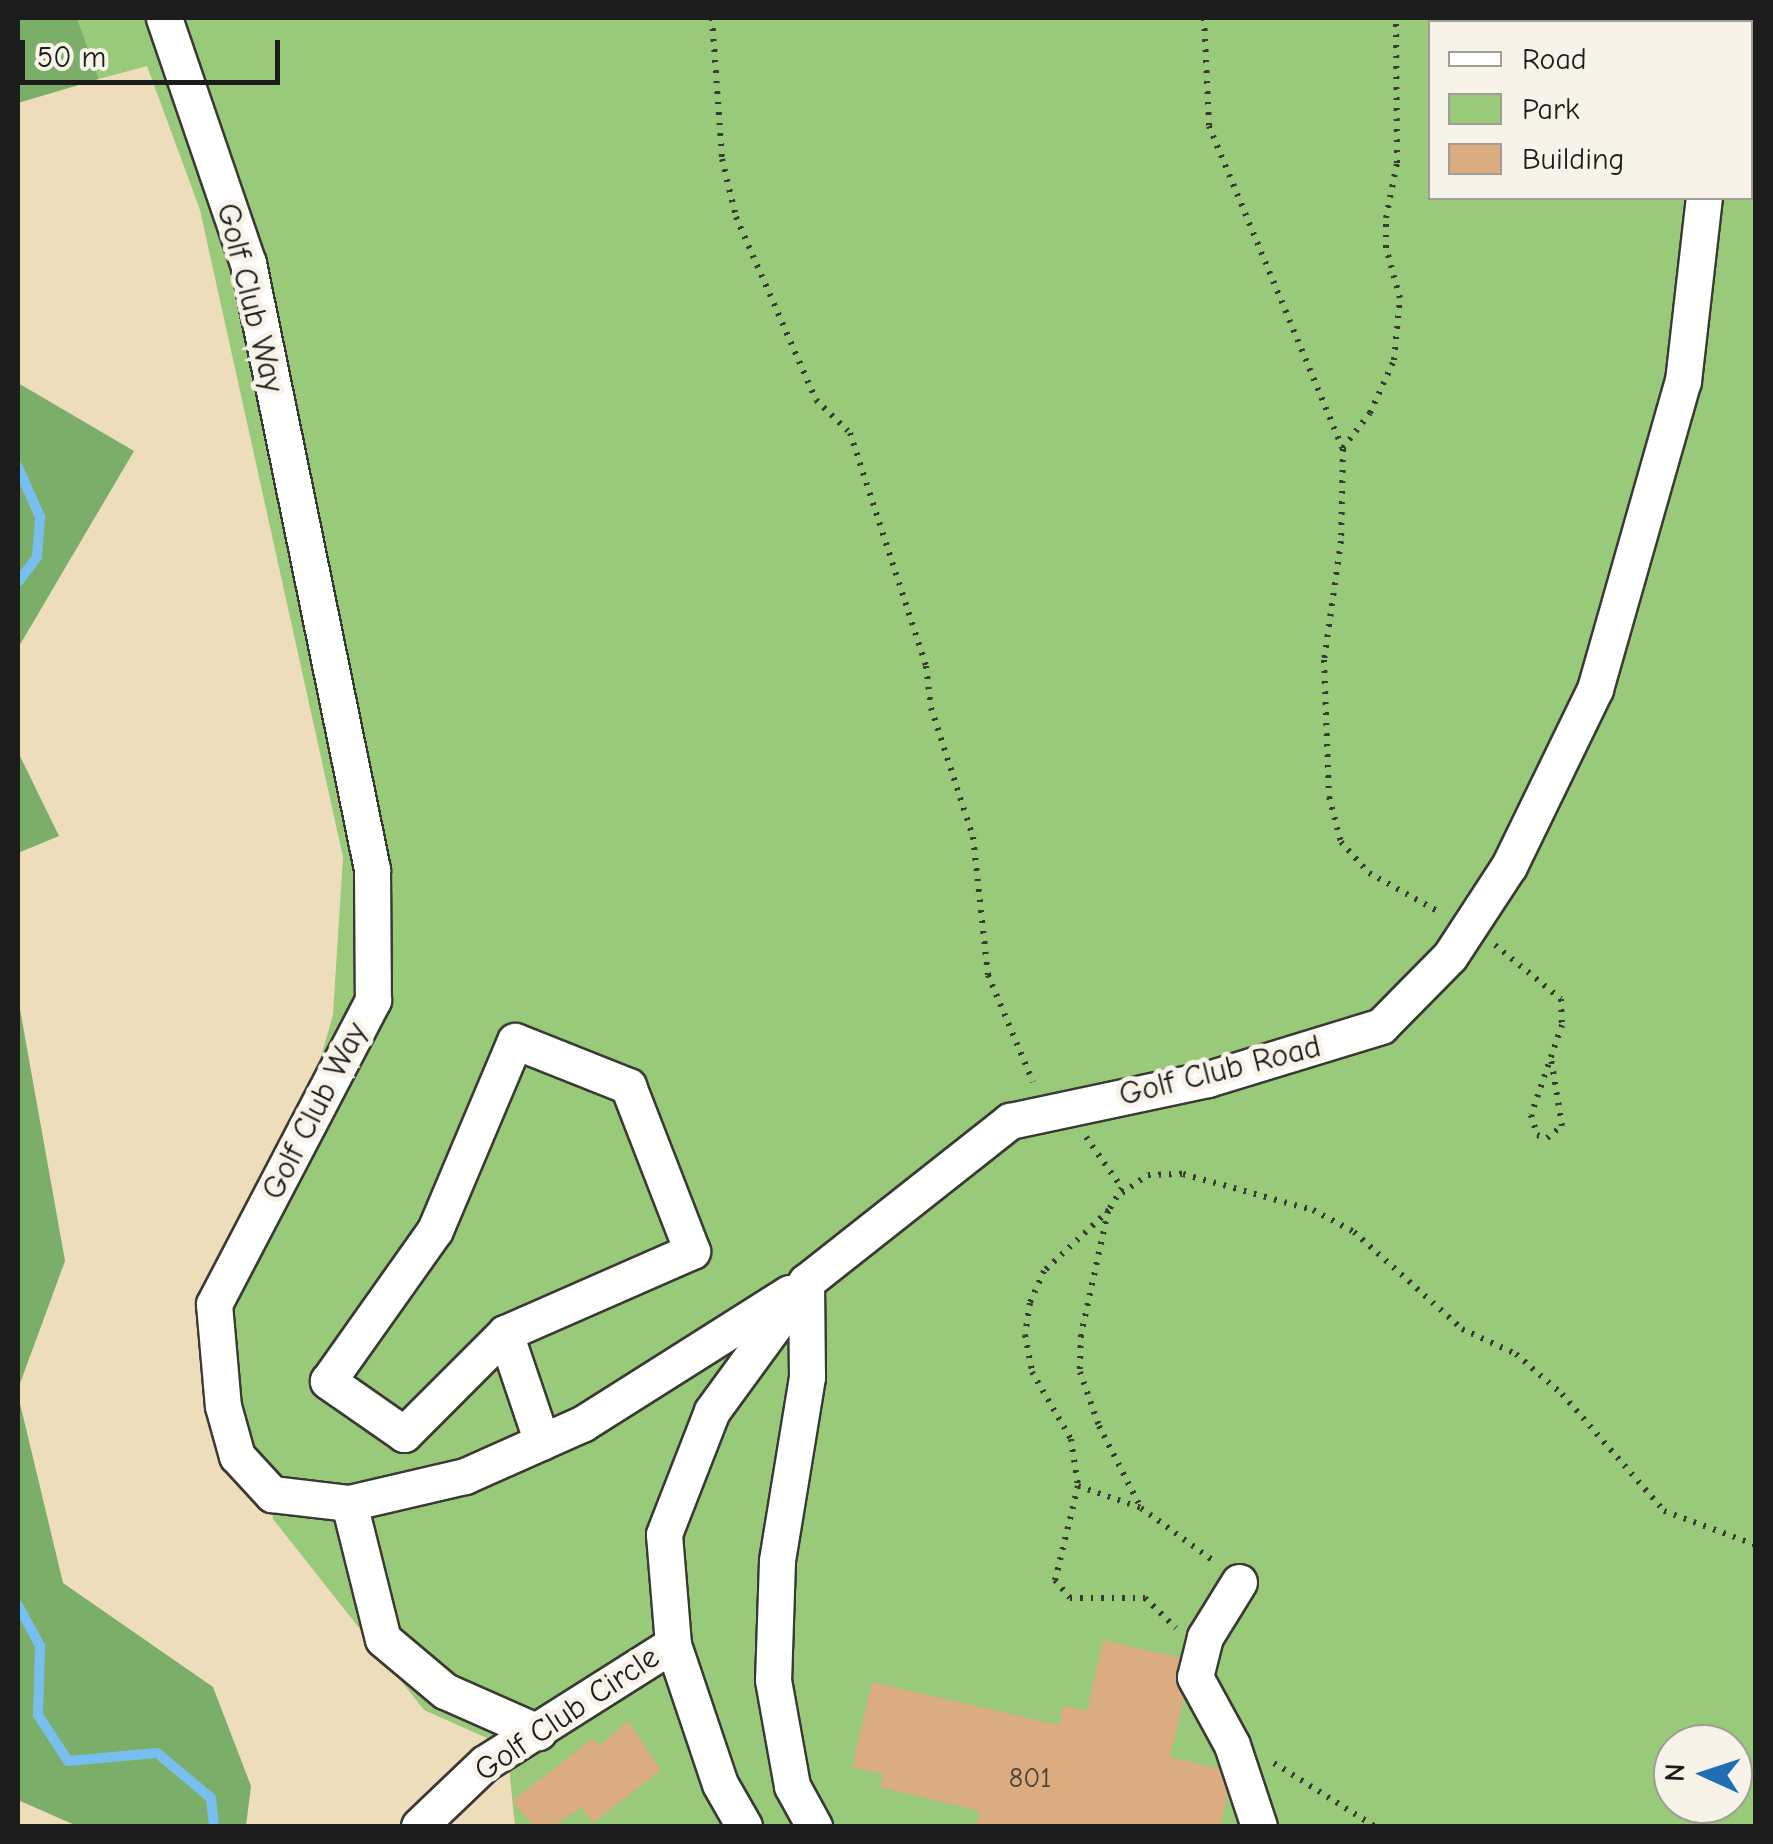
<!DOCTYPE html>
<style>
body{margin:0}
#map{position:relative;width:1773px;height:1844px;overflow:hidden;background:#edddbb;font-family:"Comic Neue",sans-serif}
div>[style]{position:absolute}
[style*='--x']{left:calc(var(--x)*1px);top:calc(var(--y)*1px);width:calc(var(--w)*1px);rotate:calc(var(--a)*1deg)}
.green>*{inset:0;background:#99ca79}
.forest>*{inset:0;background:#7aae69}
.stream>*{height:10px;margin:-5px;padding:0 5px;transform-origin:5px;border-radius:5px;background:#77bfef}
.building>*{inset:0;background:#daac80}
.path>*{height:6px;margin-top:-3px;transform-origin:0;background:repeating-linear-gradient(90deg,#3b3934 0 2.5px,transparent 0 10.5px)}
.roads{filter:drop-shadow(2px 0 #3b3934) drop-shadow(-2px 0 #3b3934) drop-shadow(0 2px #3b3934) drop-shadow(0 -2px #3b3934)}
.minor>*{height:35px;margin:-17.5px;padding:0 17.5px;transform-origin:17.5px;border-radius:17.5px;background:#fff}
span{translate:-50% -50%;white-space:nowrap;text-align:center;line-height:1.15;-webkit-text-stroke:10px #f7f3e8;paint-order:stroke}
.number-label{font-size:28px;color:#4c4035}
.number-label span{-webkit-text-stroke-width:0}
.street-label{font-size:32px;color:#1c1c1c}
.frame{position:absolute;inset:0;border:20px solid #1c1c1c;pointer-events:none}
.legend{position:absolute;left:1428px;top:20px;width:325px;height:180px;box-sizing:border-box;background:#f7f3e8;border:2px solid #9f9d96;margin:0;padding:12px 18px;list-style:none;font-size:30px;color:#1c1c1c}
.legend li{display:flex;align-items:center;gap:20px;height:50px}
.legend b{width:50px;border:2px solid #9f9d96}
.north{position:absolute;left:1653px;top:1724px;width:100px;height:100px;box-sizing:border-box;background:#f7f3e8;border:2px solid #9f9d96;border-radius:50%;rotate:273deg;font-size:28px;font-weight:700;line-height:40px;text-align:center;color:#1c1c1c}
.north::after{content:'';display:block;margin:auto;width:35px;height:45px;background:#1f6fb2;clip-path:polygon(50% 0,100% 100%,50% 72%,0 100%)}
.scale{position:absolute;left:20px;top:40px;width:260px;height:45px;box-sizing:border-box;border:5px solid #1c1c1c;border-top:0;padding-left:12px;font-size:30px;line-height:35px;white-space:nowrap;color:#1c1c1c;-webkit-text-stroke:8px #f7f3e8;paint-order:stroke}
</style>
<div id="map">
<div class="green">
<i style="clip-path:polygon(evenodd,77px 18px,1755px 18px,1755px 1826px,515px 1826px,507px 1747px,424px 1710px,273px 1519px,272px 1494px,237px 1456px,214px 1304px,296px 1144px,333px 1015px,343px 857px,200px 210px,147px 66px,99px 79px,77px 18px,1430px 22px,1750px 22px,1750px 198px,1430px 198px,1430px 22px,77px 18px,1673px 1744px,1733px 1744px,1733px 1804px,1673px 1804px,1673px 1744px)"></i>
</div>
<div class="forest">
<i style="clip-path:polygon(18px 18px,77px 18px,99px 79px,18px 103px)"></i>
<i style="clip-path:polygon(18px 383px,134px 451px,18px 648px)"></i>
<i style="clip-path:polygon(18px 752px,59px 836px,18px 853px)"></i>
<i style="clip-path:polygon(18px 998px,65px 1261px,18px 1389px)"></i>
<i style="clip-path:polygon(18px 1395px,63px 1583px,213px 1687px,251px 1786px,246px 1826px,77px 1826px,18px 1800px)"></i>
</div>
<div class="stream">
<i style="--x:18;--y:467;--w:55;--a:66.3"></i>
<i style="--x:40;--y:517;--w:40;--a:94.3"></i>
<i style="--x:37;--y:557;--w:31;--a:127"></i>
<i style="--x:18;--y:1605;--w:47;--a:61.8"></i>
<i style="--x:40;--y:1646;--w:69;--a:91.7"></i>
<i style="--x:38;--y:1715;--w:55;--a:56.9"></i>
<i style="--x:68;--y:1761;--w:89;--a:-5.1"></i>
<i style="--x:157;--y:1753;--w:70;--a:39.8"></i>
<i style="--x:211;--y:1798;--w:28;--a:84"></i>
</div>
<div class="building">
<i style="clip-path:polygon(1103px 1640px,1193px 1661px,1170px 1757px,1233px 1772px,1220px 1826px,976px 1826px,980px 1811px,880px 1787px,883px 1774px,852px 1767px,872px 1682px,1059px 1725px,1063px 1705px,1087px 1711px)"></i>
<i style="clip-path:polygon(628px 1721px,661px 1770px,593px 1823px,582px 1808px,553px 1826px,534px 1826px,512px 1801px,592px 1739px,600px 1745px)"></i>
</div>
<div class="path">
<i style="--x:712;--y:18;--w:141;--a:85.9"></i>
<i style="--x:722;--y:159;--w:60;--a:76.4"></i>
<i style="--x:736;--y:217;--w:200;--a:66.4"></i>
<i style="--x:816;--y:400;--w:47;--a:44.1"></i>
<i style="--x:850;--y:433;--w:245;--a:71.9"></i>
<i style="--x:926;--y:666;--w:42;--a:83.2"></i>
<i style="--x:931;--y:708;--w:136;--a:72"></i>
<i style="--x:973;--y:837;--w:139;--a:83.8"></i>
<i style="--x:988;--y:975;--w:116;--a:67.2"></i>
<i style="--x:1204;--y:18;--w:108;--a:87.3"></i>
<i style="--x:1209;--y:126;--w:350;--a:67.5"></i>
<i style="--x:1343;--y:449;--w:92;--a:91.2"></i>
<i style="--x:1341;--y:541;--w:120;--a:98.1"></i>
<i style="--x:1324;--y:660;--w:137;--a:87.9"></i>
<i style="--x:1329;--y:797;--w:47;--a:75.1"></i>
<i style="--x:1341;--y:842;--w:42;--a:47.9"></i>
<i style="--x:1369;--y:873;--w:82;--a:29.1"></i>
<i style="--x:1343;--y:448;--w:44;--a:-52.4"></i>
<i style="--x:1370;--y:413;--w:58;--a:-65.6"></i>
<i style="--x:1394;--y:360;--w:62;--a:-84.5"></i>
<i style="--x:1400;--y:298;--w:52;--a:-105.6"></i>
<i style="--x:1386;--y:248;--w:30;--a:-90"></i>
<i style="--x:1386;--y:218;--w:56;--a:-78.7"></i>
<i style="--x:1397;--y:163;--w:145;--a:-90.4"></i>
<i style="--x:1495;--y:945;--w:85;--a:39.3"></i>
<i style="--x:1561;--y:999;--w:26;--a:88"></i>
<i style="--x:1562;--y:1025;--w:95;--a:109"></i>
<i style="--x:1531;--y:1115;--w:21;--a:73"></i>
<i style="--x:1537;--y:1135;--w:10;--a:17"></i>
<i style="--x:1547;--y:1138;--w:19;--a:-39"></i>
<i style="--x:1562;--y:1126;--w:69;--a:-99.2"></i>
<i style="--x:1086;--y:1137;--w:62;--a:54.8"></i>
<i style="--x:1122;--y:1188;--w:27;--a:121"></i>
<i style="--x:1108;--y:1211;--w:127;--a:102.3"></i>
<i style="--x:1081;--y:1335;--w:37;--a:92"></i>
<i style="--x:1080;--y:1372;--w:57;--a:70.6"></i>
<i style="--x:1099;--y:1426;--w:92;--a:62.9"></i>
<i style="--x:1122;--y:1193;--w:32;--a:-35"></i>
<i style="--x:1148;--y:1175;--w:35;--a:-2"></i>
<i style="--x:1183;--y:1174;--w:135;--a:15.5"></i>
<i style="--x:1313;--y:1210;--w:47;--a:28.2"></i>
<i style="--x:1354;--y:1232;--w:145;--a:41.9"></i>
<i style="--x:1462;--y:1329;--w:60;--a:24.8"></i>
<i style="--x:1516;--y:1354;--w:61;--a:41"></i>
<i style="--x:1562;--y:1394;--w:155;--a:48.9"></i>
<i style="--x:1664;--y:1511;--w:98;--a:20.3"></i>
<i style="--x:1109;--y:1210;--w:89;--a:136.8"></i>
<i style="--x:1044;--y:1271;--w:35;--a:114"></i>
<i style="--x:1030;--y:1303;--w:32;--a:99"></i>
<i style="--x:1025;--y:1335;--w:38;--a:79"></i>
<i style="--x:1032;--y:1372;--w:78;--a:59.8"></i>
<i style="--x:1071;--y:1439;--w:48;--a:81.5"></i>
<i style="--x:1078;--y:1486;--w:97;--a:103.7"></i>
<i style="--x:1055;--y:1580;--w:23;--a:50"></i>
<i style="--x:1070;--y:1598;--w:75;--a:0"></i>
<i style="--x:1145;--y:1598;--w:43;--a:44.1"></i>
<i style="--x:1078;--y:1486;--w:67;--a:19.2"></i>
<i style="--x:1141;--y:1508;--w:92;--a:36.1"></i>
<i style="--x:1274;--y:1763;--w:118;--a:32.2"></i>
</div>
<div class="roads">
<div class="minor">
<i style="--x:164;--y:18;--w:259;--a:71.1"></i>
<i style="--x:248;--y:263;--w:619;--a:78.44"></i>
<i style="--x:372;--y:869;--w:131;--a:89.6"></i>
<i style="--x:373;--y:1000;--w:343;--a:117.6"></i>
<i style="--x:214;--y:1304;--w:102;--a:85"></i>
<i style="--x:223;--y:1406;--w:52;--a:74.4"></i>
<i style="--x:237;--y:1456;--w:52;--a:47.4"></i>
<i style="--x:272;--y:1494;--w:78;--a:6.7"></i>
<i style="--x:349;--y:1503;--w:119;--a:-13.1"></i>
<i style="--x:465;--y:1476;--w:128;--a:-24"></i>
<i style="--x:582;--y:1424;--w:245;--a:-32.3"></i>
<i style="--x:1750;--y:46;--w:11;--a:-56"></i>
<i style="--x:515;--y:1041;--w:122;--a:21.7"></i>
<i style="--x:628;--y:1086;--w:177;--a:68.8"></i>
<i style="--x:692;--y:1251;--w:204;--a:156.3"></i>
<i style="--x:505;--y:1333;--w:143;--a:135"></i>
<i style="--x:404;--y:1434;--w:93;--a:-145.1"></i>
<i style="--x:328;--y:1381;--w:185;--a:-54.7"></i>
<i style="--x:435;--y:1230;--w:205;--a:-67.1"></i>
<i style="--x:806;--y:1282;--w:95;--a:89.4"></i>
<i style="--x:807;--y:1377;--w:186;--a:99.3"></i>
<i style="--x:777;--y:1561;--w:119;--a:91.9"></i>
<i style="--x:773;--y:1680;--w:108;--a:79.8"></i>
<i style="--x:792;--y:1786;--w:46;--a:61.2"></i>
<i style="--x:505;--y:1333;--w:115;--a:71.3"></i>
<i style="--x:349;--y:1503;--w:140;--a:76"></i>
<i style="--x:383;--y:1639;--w:81;--a:40"></i>
<i style="--x:445;--y:1691;--w:102;--a:23.8"></i>
<i style="--x:1239;--y:1582;--w:65;--a:121.7"></i>
<i style="--x:1205;--y:1637;--w:41;--a:104"></i>
<i style="--x:1195;--y:1677;--w:77;--a:61.4"></i>
<i style="--x:1232;--y:1745;--w:85;--a:71.6"></i>
<i style="--x:419;--y:1826;--w:91;--a:-43.7"></i>
<i style="--x:485;--y:1763;--w:222;--a:-32.3"></i>
<i style="--x:744;--y:1826;--w:48;--a:-119.7"></i>
<i style="--x:720;--y:1784;--w:148;--a:-108.6"></i>
<i style="--x:673;--y:1644;--w:110;--a:-94.7"></i>
<i style="--x:664;--y:1534;--w:132;--a:-68.7"></i>
<i style="--x:712;--y:1411;--w:160;--a:-53.9"></i>
<i style="--x:806;--y:1282;--w:260;--a:-38.3"></i>
<i style="--x:1010;--y:1121;--w:202;--a:-12"></i>
<i style="--x:1208;--y:1079;--w:181;--a:-17"></i>
<i style="--x:1381;--y:1026;--w:98;--a:-45.4"></i>
<i style="--x:1450;--y:956;--w:108;--a:-56.8"></i>
<i style="--x:1509;--y:866;--w:197;--a:-64.1"></i>
<i style="--x:1595;--y:689;--w:320;--a:-74.1"></i>
<i style="--x:1683;--y:381;--w:184;--a:-83.5"></i>
</div>
</div>
<div class="number-label">
<span style="left:1030px;top:1778px">801</span>
</div>
<div class="street-label">
<span style="left:250px;top:298px;rotate:76deg">Golf Club Way</span>
<span style="left:1220px;top:1071px;rotate:-14deg">Golf Club Road</span>
<span style="left:315px;top:1111px;rotate:-63deg">Golf Club Way</span>
<span style="left:567px;top:1714px;rotate:-34deg">Golf Club Circle</span>
</div>
<div class="frame"></div>
<ul class="legend">
<li><b style="height:12px;background:#fff"></b>Road</li>
<li><b style="height:28px;background:#99ca79"></b>Park</li>
<li><b style="height:28px;background:#daac80"></b>Building</li>
</ul>
<div class="north">N</div>
<div class="scale">50 m</div>
</div>
